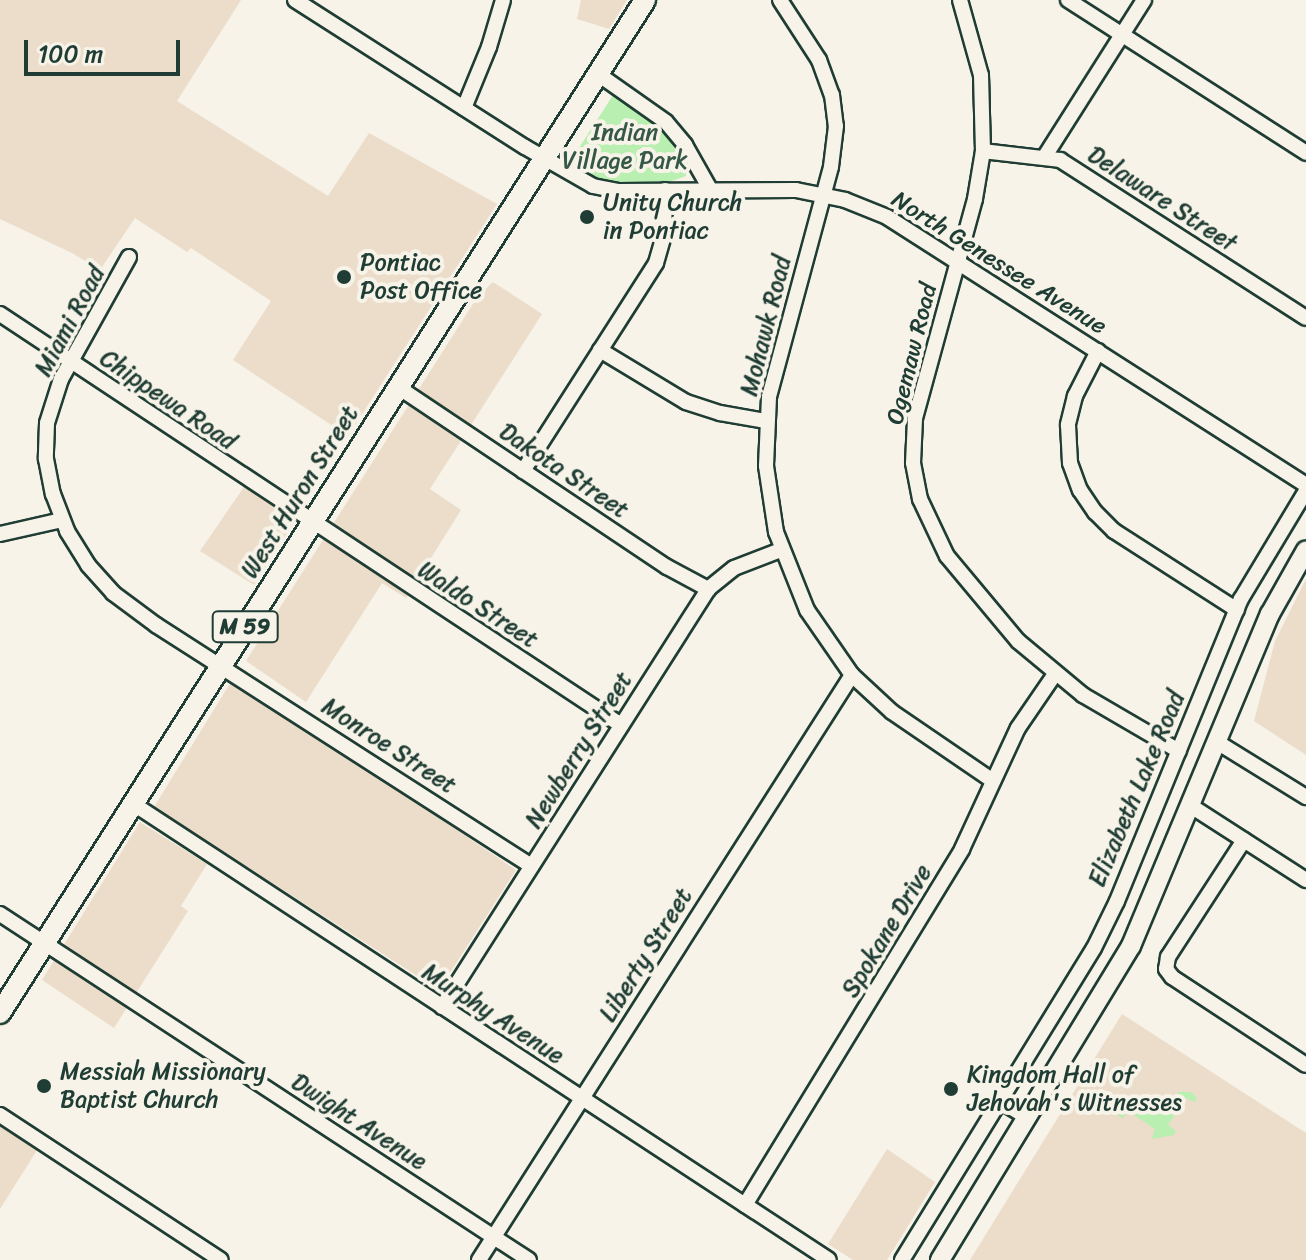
<!DOCTYPE html>
<style>
body{margin:0}
#map{position:relative;width:1306px;height:1260px;overflow:hidden;background:#f7f3e8;font-family:Sriracha,sans-serif}
div>[style]{position:absolute}
[style*='--x']{left:calc(var(--x)*1px);top:calc(var(--y)*1px);width:calc(var(--w)*1px);rotate:calc(var(--a)*1deg)}
.built>*{inset:0;background:#ebddc9}
.green>*{inset:0;background:#b9efb1}
.roads{filter:drop-shadow(2px 0 #1f3d34) drop-shadow(-2px 0 #1f3d34) drop-shadow(0 2px #1f3d34) drop-shadow(0 -2px #1f3d34)}
.minor>*{height:14px;margin:-7px;padding:0 7px;transform-origin:7px;border-radius:7px;background:#f7f3e8}
.major>*{height:18px;margin:-9px;padding:0 9px;transform-origin:9px;border-radius:9px;background:#f7f3e8}
.highway>*{height:20px;margin:-10px;padding:0 10px;transform-origin:10px;border-radius:10px;background:#f7f3e8}
.dots>*{width:22px;height:22px;translate:-50% -50%;box-sizing:border-box;border:4px solid #f7f3e8;border-radius:50%}
span{translate:-50% -50%;white-space:nowrap;text-align:center;line-height:1.15;-webkit-text-stroke:8px #f7f3e8;paint-order:stroke}
.shield-label span{padding:2px 6px;background:#f7f3e8;border:2px solid;border-radius:6px;-webkit-text-stroke-width:0}
.shield-label{font-size:22px;color:#1f3d34;font-weight:700}
.park-label{font-size:24px;color:#365847}
.street-label{font-size:24px;color:#1f3d34}
.poi-label{font-size:24px;color:#1f3d34}
.left{translate:0 -50%;text-align:left}
.scale{position:absolute;left:24px;top:40px;width:156px;height:36px;box-sizing:border-box;border:4px solid #1f3d34;border-top:0;padding-left:10px;font-size:24px;line-height:28px;white-space:nowrap;color:#1f3d34;-webkit-text-stroke:6px #f7f3e8;paint-order:stroke}
</style>
<div id="map">
<div class="built">
<i style="clip-path:polygon(0 0,241px 0,177px 101px,328px 196px,369px 133px,497px 204px,348px 436px,233px 360px,271px 301px,191px 248px,187px 252px,135px 218px,100px 270px,72px 253px,0 219px)"></i>
<i style="clip-path:polygon(581px 0,627px 0,609px 29px,577px 19px)"></i>
<i style="clip-path:polygon(493px 282px,542px 314px,430px 489px,461px 510px,406px 598px,382px 583px,306px 702px,246px 661px,478px 296px)"></i>
<i style="clip-path:polygon(246px 484px,297px 518px,254px 585px,200px 551px)"></i>
<i style="clip-path:polygon(1306px 579px,1306px 755px,1254px 721px,1275px 641px)"></i>
<i style="clip-path:polygon(239px 682px,516px 870px,439px 990px,154px 807px,229px 685px)"></i>
<i style="clip-path:polygon(140px 822px,207px 864px,181px 906px,188px 911px,114px 1028px,42px 980px)"></i>
<i style="clip-path:polygon(1122px 1014px,1306px 1133px,1306px 1260px,970px 1260px)"></i>
<i style="clip-path:polygon(0 1122px,39px 1147px,0 1209px)"></i>
<i style="clip-path:polygon(887px 1149px,935px 1182px,887px 1260px,853px 1260px,828px 1244px)"></i>
</div>
<div class="green">
<i style="clip-path:polygon(615px 92px,652px 119px,676px 145px,687px 162px,686px 176px,672px 181px,619px 184px,592px 177px,570px 162px)"></i>
<i style="clip-path:polygon(1178px 1092px,1192px 1092px,1197px 1099px,1194px 1102px,1186px 1098px,1168px 1125px,1176px 1131px,1174px 1135px,1152px 1139px,1155px 1129px,1128px 1111px,1123px 1118px,1118px 1116px,1120px 1110px,1131px 1103px,1139px 1113px,1176px 1102px)"></i>
</div>
<div class="roads">
<div class="minor">
<i style="--x:295;--y:0;--w:273;--a:32.6"></i>
<i style="--x:525;--y:147;--w:78;--a:29.8"></i>
<i style="--x:593;--y:186;--w:25;--a:11"></i>
<i style="--x:618;--y:191;--w:178;--a:-0.3"></i>
<i style="--x:796;--y:190;--w:50;--a:11.5"></i>
<i style="--x:845;--y:200;--w:45;--a:22"></i>
<i style="--x:887;--y:217;--w:497;--a:32.6"></i>
<i style="--x:780;--y:0;--w:72;--a:57"></i>
<i style="--x:819;--y:60;--w:37;--a:70"></i>
<i style="--x:832;--y:95;--w:31;--a:83"></i>
<i style="--x:836;--y:126;--w:41;--a:97"></i>
<i style="--x:831;--y:167;--w:238;--a:105.1"></i>
<i style="--x:769;--y:397;--w:69;--a:92.5"></i>
<i style="--x:766;--y:466;--w:67;--a:81.4"></i>
<i style="--x:776;--y:532;--w:84;--a:68.3"></i>
<i style="--x:807;--y:610;--w:79;--a:55.3"></i>
<i style="--x:852;--y:675;--w:54;--a:42.8"></i>
<i style="--x:892;--y:712;--w:122;--a:34.3"></i>
<i style="--x:960;--y:0;--w:78;--a:74.4"></i>
<i style="--x:981;--y:75;--w:76;--a:88.5"></i>
<i style="--x:983;--y:151;--w:49;--a:99.5"></i>
<i style="--x:975;--y:199;--w:228;--a:105.3"></i>
<i style="--x:915;--y:419;--w:44;--a:92.6"></i>
<i style="--x:913;--y:463;--w:37;--a:79"></i>
<i style="--x:920;--y:499;--w:63;--a:64.7"></i>
<i style="--x:947;--y:556;--w:111;--a:50.1"></i>
<i style="--x:1018;--y:641;--w:85;--a:39.7"></i>
<i style="--x:1083;--y:695;--w:111;--a:30.3"></i>
<i style="--x:1068;--y:0;--w:283;--a:32.7"></i>
<i style="--x:598;--y:74;--w:83;--a:35.2"></i>
<i style="--x:666;--y:122;--w:30;--a:50"></i>
<i style="--x:685;--y:145;--w:51;--a:60.4"></i>
<i style="--x:464;--y:108;--w:66;--a:-67.7"></i>
<i style="--x:489;--y:47;--w:49;--a:-73.4"></i>
<i style="--x:983;--y:151;--w:78;--a:6.7"></i>
<i style="--x:1060;--y:160;--w:292;--a:32.7"></i>
<i style="--x:1045;--y:156;--w:185;--a:-57.6"></i>
<i style="--x:129;--y:257;--w:140;--a:119.1"></i>
<i style="--x:61;--y:379;--w:46;--a:107.7"></i>
<i style="--x:47;--y:423;--w:36;--a:92"></i>
<i style="--x:46;--y:459;--w:36;--a:79"></i>
<i style="--x:53;--y:494;--w:40;--a:69"></i>
<i style="--x:67;--y:531;--w:40;--a:58"></i>
<i style="--x:88;--y:565;--w:38;--a:48"></i>
<i style="--x:113;--y:593;--w:54;--a:36.7"></i>
<i style="--x:156;--y:625;--w:446;--a:32.7"></i>
<i style="--x:0;--y:314;--w:745;--a:33.5"></i>
<i style="--x:600;--y:350;--w:100;--a:31.2"></i>
<i style="--x:686;--y:402;--w:36;--a:18"></i>
<i style="--x:720;--y:413;--w:47;--a:9.9"></i>
<i style="--x:1098;--y:351;--w:51;--a:117.1"></i>
<i style="--x:1075;--y:396;--w:30;--a:104"></i>
<i style="--x:1068;--y:425;--w:38;--a:87"></i>
<i style="--x:1070;--y:463;--w:29;--a:70"></i>
<i style="--x:1080;--y:490;--w:27;--a:56"></i>
<i style="--x:1095;--y:512;--w:27;--a:45"></i>
<i style="--x:1114;--y:531;--w:146;--a:32.7"></i>
<i style="--x:398;--y:387;--w:324;--a:33.8"></i>
<i style="--x:667;--y:567;--w:47;--a:28.2"></i>
<i style="--x:523;--y:471;--w:247;--a:-57.4"></i>
<i style="--x:656;--y:263;--w:29;--a:-74"></i>
<i style="--x:664;--y:235;--w:45;--a:-88.7"></i>
<i style="--x:0;--y:534;--w:64;--a:-12.7"></i>
<i style="--x:1217;--y:742;--w:105;--a:31.7"></i>
<i style="--x:132;--y:803;--w:833;--a:33.25"></i>
<i style="--x:1191;--y:806;--w:137;--a:32.8"></i>
<i style="--x:1244;--y:840;--w:140;--a:123"></i>
<i style="--x:1168;--y:957;--w:12;--a:99"></i>
<i style="--x:1166;--y:969;--w:10;--a:53"></i>
<i style="--x:1172;--y:977;--w:160;--a:33.3"></i>
<i style="--x:0;--y:914;--w:632;--a:33.19"></i>
<i style="--x:442;--y:1007;--w:495;--a:-57.5"></i>
<i style="--x:708;--y:589;--w:33;--a:-39"></i>
<i style="--x:734;--y:568;--w:50;--a:-21"></i>
<i style="--x:1000;--y:1101;--w:33;--a:31"></i>
<i style="--x:0;--y:1115;--w:264;--a:33.3"></i>
<i style="--x:745;--y:1205;--w:417;--a:-58.6"></i>
<i style="--x:962;--y:849;--w:133;--a:-65.2"></i>
<i style="--x:1018;--y:728;--w:65;--a:-55.6"></i>
<i style="--x:479;--y:1260;--w:694;--a:-57.48"></i>
<i style="--x:902;--y:1260;--w:366;--a:-58.4"></i>
<i style="--x:1094;--y:948;--w:52;--a:-63.9"></i>
<i style="--x:1117;--y:901;--w:326;--a:-67.7"></i>
<i style="--x:1241;--y:599;--w:126;--a:-59"></i>
</div>
<div class="major">
<i style="--x:940;--y:1260;--w:368;--a:-58.7"></i>
<i style="--x:1131;--y:946;--w:360;--a:-67.3"></i>
<i style="--x:1270;--y:614;--w:73;--a:-60.6"></i>
</div>
<div class="highway">
<i style="--x:0;--y:1013;--w:1201;--a:-57.51"></i>
</div>
</div>
<div class="dots">
<i style="left:587px;top:217px;background:#1f3d34"></i>
<i style="left:344px;top:277px;background:#1f3d34"></i>
<i style="left:44px;top:1086px;background:#1f3d34"></i>
<i style="left:951px;top:1089px;background:#1f3d34"></i>
</div>
<div class="shield-label">
<span style="left:245px;top:627px">M 59</span>
</div>
<div class="park-label">
<span style="left:625px;top:147px">Indian<br>Village Park</span>
</div>
<div class="street-label">
<span style="left:1162px;top:199px;rotate:33deg">Delaware Street</span>
<span style="left:999px;top:263px;rotate:32deg">North Genessee Avenue</span>
<span style="left:70px;top:321px;rotate:-62deg">Miami Road</span>
<span style="left:766px;top:326px;rotate:-76deg">Mohawk Road</span>
<span style="left:912px;top:354px;rotate:-76deg">Ogemaw Road</span>
<span style="left:168px;top:400px;rotate:34deg">Chippewa Road</span>
<span style="left:564px;top:471px;rotate:34deg">Dakota Street</span>
<span style="left:300px;top:492px;rotate:-58deg">West Huron Street</span>
<span style="left:478px;top:605px;rotate:33deg">Waldo Street</span>
<span style="left:389px;top:746px;rotate:33deg">Monroe Street</span>
<span style="left:579px;top:750px;rotate:-58deg">Newberry Street</span>
<span style="left:1137px;top:789px;rotate:-67deg">Elizabeth Lake Road</span>
<span style="left:887px;top:931px;rotate:-59deg">Spokane Drive</span>
<span style="left:646px;top:955px;rotate:-58deg">Liberty Street</span>
<span style="left:493px;top:1014px;rotate:33deg">Murphy Avenue</span>
<span style="left:359px;top:1122px;rotate:33deg">Dwight Avenue</span>
</div>
<div class="poi-label">
<span class="left" style="left:603px;top:217px">Unity Church<br>in Pontiac</span>
<span class="left" style="left:360px;top:277px">Pontiac<br>Post Office</span>
<span class="left" style="left:60px;top:1086px">Messiah Missionary<br>Baptist Church</span>
<span class="left" style="left:967px;top:1089px">Kingdom Hall of<br>Jehovah's Witnesses</span>
</div>
<div class="scale">100 m</div>
</div>
